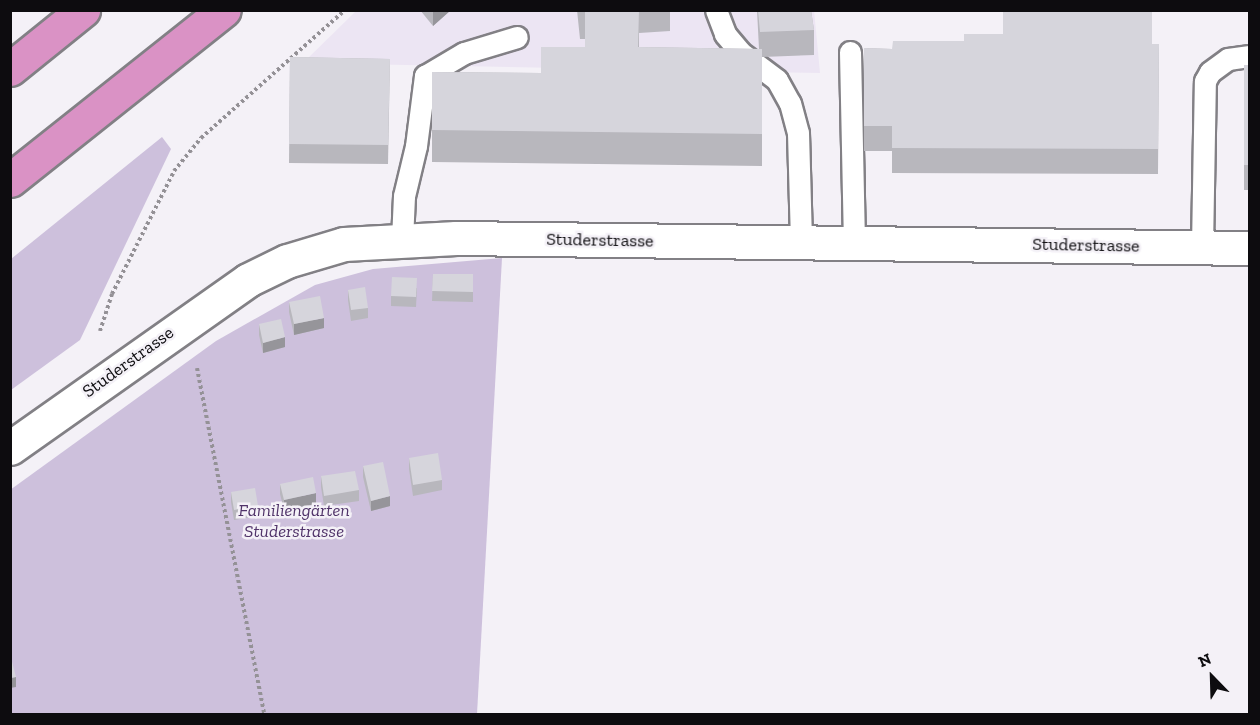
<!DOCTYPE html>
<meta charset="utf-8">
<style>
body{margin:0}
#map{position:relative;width:1260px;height:725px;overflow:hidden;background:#f4f1f7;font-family:"Zilla Slab",serif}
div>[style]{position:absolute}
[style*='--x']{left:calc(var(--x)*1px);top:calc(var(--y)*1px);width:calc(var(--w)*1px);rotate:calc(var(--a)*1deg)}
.built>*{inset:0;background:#ece5f3}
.green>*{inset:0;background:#cdc0dc}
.path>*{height:4px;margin-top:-2px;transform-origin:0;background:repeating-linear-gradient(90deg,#949196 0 3px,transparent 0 6px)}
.roads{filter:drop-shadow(2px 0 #828085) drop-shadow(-2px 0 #828085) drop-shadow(0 2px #828085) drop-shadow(0 -2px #828085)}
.service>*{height:21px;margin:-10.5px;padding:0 10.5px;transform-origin:10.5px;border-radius:10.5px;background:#fff}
.minor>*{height:33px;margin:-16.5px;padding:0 16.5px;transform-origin:16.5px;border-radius:16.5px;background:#fff}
.motorway>*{height:33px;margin:-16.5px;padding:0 16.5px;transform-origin:16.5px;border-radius:16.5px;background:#da92c5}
.wall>*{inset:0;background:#b8b7bd}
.shaded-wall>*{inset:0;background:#96959a}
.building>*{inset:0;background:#d6d5dc}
span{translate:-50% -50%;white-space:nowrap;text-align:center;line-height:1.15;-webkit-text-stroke:5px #f4f1f7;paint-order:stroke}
.street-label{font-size:18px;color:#0d0c0f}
.park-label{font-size:18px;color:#51346a;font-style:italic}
.frame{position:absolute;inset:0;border:12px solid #0d0c0f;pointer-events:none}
.north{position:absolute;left:1182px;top:647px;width:60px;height:60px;-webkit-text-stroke:4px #f4f1f7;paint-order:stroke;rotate:337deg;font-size:16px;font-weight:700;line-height:24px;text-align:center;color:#0d0c0f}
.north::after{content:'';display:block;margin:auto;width:21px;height:27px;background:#0d0c0f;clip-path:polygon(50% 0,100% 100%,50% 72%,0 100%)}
</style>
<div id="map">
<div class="built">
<i style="clip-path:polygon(814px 10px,820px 73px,303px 63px,356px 11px)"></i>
</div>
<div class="green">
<i style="clip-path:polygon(162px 137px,171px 149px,80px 340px,11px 390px,11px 259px)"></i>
<i style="clip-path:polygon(502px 258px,477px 714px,11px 714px,10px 490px,216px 341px,315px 285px,373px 269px)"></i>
</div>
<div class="path">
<i style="--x:100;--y:331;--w:39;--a:-72"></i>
<i style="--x:112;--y:294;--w:138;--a:-63.2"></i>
<i style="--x:174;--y:171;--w:43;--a:-50.7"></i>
<i style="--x:201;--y:138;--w:193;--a:-41.6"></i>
<i style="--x:197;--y:368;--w:352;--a:79"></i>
</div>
<div class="roads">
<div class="service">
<i style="--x:716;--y:10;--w:26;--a:69"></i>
<i style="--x:725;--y:34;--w:23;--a:50"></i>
<i style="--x:740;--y:52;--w:46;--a:37.1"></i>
<i style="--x:777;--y:80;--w:26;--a:61"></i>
<i style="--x:790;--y:103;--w:31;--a:75"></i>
<i style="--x:798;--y:133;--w:109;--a:88.4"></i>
<i style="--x:850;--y:52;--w:190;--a:88.8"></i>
<i style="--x:402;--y:240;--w:44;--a:-87.4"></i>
<i style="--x:404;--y:196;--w:51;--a:-76.5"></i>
<i style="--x:416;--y:146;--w:71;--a:-82.7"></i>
<i style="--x:425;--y:76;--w:45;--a:-30.5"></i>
<i style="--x:464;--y:53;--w:55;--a:-16.8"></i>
<i style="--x:1202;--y:247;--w:166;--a:-89"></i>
<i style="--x:1205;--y:81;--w:10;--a:-61"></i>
<i style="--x:1210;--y:72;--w:22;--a:-36"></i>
<i style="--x:1228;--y:59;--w:22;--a:-8"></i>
</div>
<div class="minor">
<i style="--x:10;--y:448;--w:291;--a:-35.2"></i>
<i style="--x:248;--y:280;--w:43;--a:-26"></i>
<i style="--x:287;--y:261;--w:59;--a:-16.6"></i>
<i style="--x:344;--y:244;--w:112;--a:-3.1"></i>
<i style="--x:456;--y:238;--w:794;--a:0.72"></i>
</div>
<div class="motorway">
<i style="--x:10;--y:69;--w:94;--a:-38.9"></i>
<i style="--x:10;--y:180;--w:273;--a:-38.5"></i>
</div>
</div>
<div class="wall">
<i style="clip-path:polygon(420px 10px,451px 10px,433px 26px)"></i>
<i style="clip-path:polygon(577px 10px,670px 10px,670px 31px,639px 33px,639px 47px,759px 49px,757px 10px,811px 10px,814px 30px,814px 55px,762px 57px,762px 166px,432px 162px,432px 72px,541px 73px,585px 47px,585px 39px,580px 39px)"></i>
<i style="clip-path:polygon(1003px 34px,1152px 44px,1159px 44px,1158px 174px,892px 173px,892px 151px,864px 151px,864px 48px,892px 49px,964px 41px)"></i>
<i style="clip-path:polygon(290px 57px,390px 59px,388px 164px,289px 163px)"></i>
<i style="clip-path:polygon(1244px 65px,1250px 65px,1250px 190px,1244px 190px)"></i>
<i style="clip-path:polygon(433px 274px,473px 274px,473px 302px,432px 301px)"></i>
<i style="clip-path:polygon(417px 288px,416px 307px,391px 306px,391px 296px)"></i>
<i style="clip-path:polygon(348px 290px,368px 308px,368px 318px,351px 321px,348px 300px)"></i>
<i style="clip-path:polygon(289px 302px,324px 328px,294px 335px,289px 312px)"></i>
<i style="clip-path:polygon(259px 324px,285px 347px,263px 353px,259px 335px)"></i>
<i style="clip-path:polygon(409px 458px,442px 480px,442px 490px,413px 496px,409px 469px)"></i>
<i style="clip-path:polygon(363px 466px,390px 506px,371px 511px,363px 477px)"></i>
<i style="clip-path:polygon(321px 476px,359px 490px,359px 501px,324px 506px,321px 487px)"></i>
<i style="clip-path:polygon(280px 484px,316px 504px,284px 510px,280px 494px)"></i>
<i style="clip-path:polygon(231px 492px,258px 506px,258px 516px,234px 520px,231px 502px)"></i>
</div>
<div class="shaded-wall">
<i style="clip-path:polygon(433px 10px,451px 10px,433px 26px)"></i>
<i style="clip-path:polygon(324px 318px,324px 328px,294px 335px,294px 324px)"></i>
<i style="clip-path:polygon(285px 337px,285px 347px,263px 353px,263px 343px)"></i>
<i style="clip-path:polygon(316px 493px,316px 504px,284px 510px,284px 500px)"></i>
<i style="clip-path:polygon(390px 496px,390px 506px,371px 511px,371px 501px)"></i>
<i style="clip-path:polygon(16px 677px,16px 687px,10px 688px,10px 678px)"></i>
</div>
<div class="building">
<i style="clip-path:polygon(585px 10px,639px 10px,638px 47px,762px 49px,762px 134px,432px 130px,432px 72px,541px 73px,541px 47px,585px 47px)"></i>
<i style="clip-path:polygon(758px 10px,811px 10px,814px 30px,760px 32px)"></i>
<i style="clip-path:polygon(1003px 10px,1152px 10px,1152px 44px,1159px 44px,1158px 149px,892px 148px,892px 126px,864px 126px,864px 48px,892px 49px,893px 41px,964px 41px,964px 34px,1003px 34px)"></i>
<i style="clip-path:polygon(290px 57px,390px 59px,388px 145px,289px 144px)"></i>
<i style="clip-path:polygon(1244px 65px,1250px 65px,1250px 165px,1244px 165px)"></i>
<i style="clip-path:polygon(433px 274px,473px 274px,473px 292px,432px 291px)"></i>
<i style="clip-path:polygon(392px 277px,417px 278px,416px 297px,391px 296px)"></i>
<i style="clip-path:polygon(365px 287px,368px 308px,351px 310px,348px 290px)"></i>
<i style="clip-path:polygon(320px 296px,324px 318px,294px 324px,289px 302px)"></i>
<i style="clip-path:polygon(281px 319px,285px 337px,263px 343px,259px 324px)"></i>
<i style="clip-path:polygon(438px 453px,442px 480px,413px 485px,409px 458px)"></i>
<i style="clip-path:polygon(383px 462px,390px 496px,371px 501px,363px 466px)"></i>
<i style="clip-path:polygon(355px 471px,359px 490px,324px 496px,321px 476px)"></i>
<i style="clip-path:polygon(313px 477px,316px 493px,284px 500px,280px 484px)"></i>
<i style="clip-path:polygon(255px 488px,258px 506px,234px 510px,231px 492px)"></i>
<i style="clip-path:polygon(10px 654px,16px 677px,10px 678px)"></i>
</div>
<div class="street-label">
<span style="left:600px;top:240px;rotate:1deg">Studerstrasse</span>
<span style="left:1086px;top:245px;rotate:1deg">Studerstrasse</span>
<span style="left:128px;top:362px;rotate:-36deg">Studerstrasse</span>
</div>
<div class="park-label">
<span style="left:294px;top:521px">Familiengärten<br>Studerstrasse</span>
</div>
<div class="frame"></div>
<div class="north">N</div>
</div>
